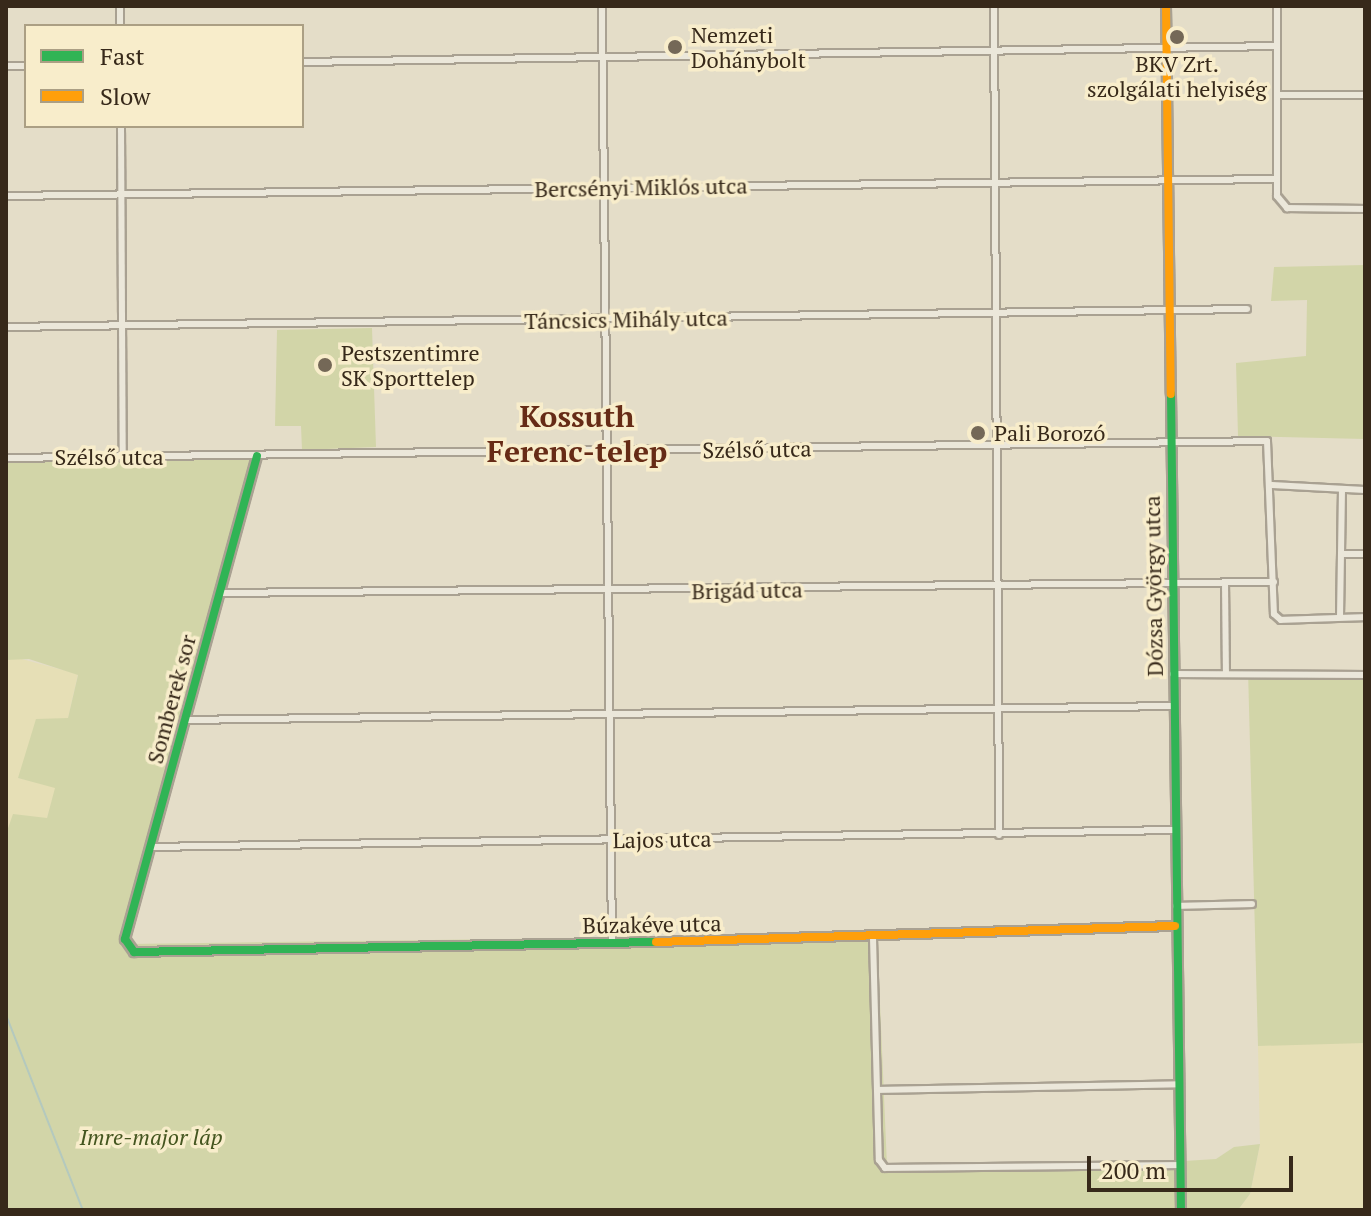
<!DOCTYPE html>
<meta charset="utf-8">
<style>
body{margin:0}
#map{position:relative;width:1371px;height:1216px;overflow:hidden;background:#e4ddc8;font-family:"PT Serif",serif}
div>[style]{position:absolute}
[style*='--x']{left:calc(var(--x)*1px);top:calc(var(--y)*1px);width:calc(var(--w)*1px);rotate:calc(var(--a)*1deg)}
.farmland>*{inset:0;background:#e6dfb6}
.green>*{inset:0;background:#d2d5a8}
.stream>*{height:2px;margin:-1px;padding:0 1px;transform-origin:1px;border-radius:1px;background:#b4c9be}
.roads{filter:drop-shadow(2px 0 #a9a192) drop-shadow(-2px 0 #a9a192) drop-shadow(0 2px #a9a192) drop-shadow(0 -2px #a9a192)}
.street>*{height:6px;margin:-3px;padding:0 3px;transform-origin:3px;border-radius:3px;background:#ebe7da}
.fast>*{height:8px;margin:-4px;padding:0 4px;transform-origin:4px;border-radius:4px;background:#30b455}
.slow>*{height:8px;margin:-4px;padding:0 4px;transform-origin:4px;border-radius:4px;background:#ff9f0a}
.dots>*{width:22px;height:22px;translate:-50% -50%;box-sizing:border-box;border:4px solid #f8edcb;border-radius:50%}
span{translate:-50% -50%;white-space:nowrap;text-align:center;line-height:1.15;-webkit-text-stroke:7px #f8edcb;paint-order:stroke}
.poi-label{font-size:22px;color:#37291a}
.left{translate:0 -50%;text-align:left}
.street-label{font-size:22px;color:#37291a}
.park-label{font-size:22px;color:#44551f;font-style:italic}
.district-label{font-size:30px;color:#662b16;font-weight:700}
.frame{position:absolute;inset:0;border:8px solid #37291a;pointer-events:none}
.legend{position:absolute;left:24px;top:24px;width:280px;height:104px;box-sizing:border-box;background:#f8edcb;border:2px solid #ab9f84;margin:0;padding:10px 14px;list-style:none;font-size:24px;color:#37291a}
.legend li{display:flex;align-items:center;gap:16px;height:40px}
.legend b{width:40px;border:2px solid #ab9f84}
.scale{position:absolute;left:1087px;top:1156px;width:206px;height:36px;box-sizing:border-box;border:4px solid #37291a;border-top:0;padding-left:10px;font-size:24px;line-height:28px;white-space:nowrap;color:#37291a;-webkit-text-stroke:6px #f8edcb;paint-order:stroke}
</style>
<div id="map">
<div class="farmland">
<i style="clip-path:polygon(14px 657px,78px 674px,68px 718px,18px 778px,56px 787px,47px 818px,7px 834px,6px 660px)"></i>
<i style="clip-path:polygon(1285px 1042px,1365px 1043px,1365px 1210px,1238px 1210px,1250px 1194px,1260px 1144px,1258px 1046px)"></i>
</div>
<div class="green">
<i style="clip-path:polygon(1365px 265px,1365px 439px,1238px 436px,1236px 363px,1306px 356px,1307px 300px,1271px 301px,1274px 267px)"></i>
<i style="clip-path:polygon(372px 328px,376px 447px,302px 450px,301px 426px,275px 426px,277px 330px)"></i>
<i style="clip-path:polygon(263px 450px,129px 944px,877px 934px,887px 1166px,1184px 1161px,1216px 1159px,1234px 1147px,1260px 1144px,1250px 1194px,1238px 1210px,6px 1210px,6px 834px,13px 814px,47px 818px,55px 788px,18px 778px,36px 719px,68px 718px,78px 675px,29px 659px,6px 660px,6px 455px)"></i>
<i style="clip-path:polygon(1248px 670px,1365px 672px,1365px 1043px,1258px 1046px)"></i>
</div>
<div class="stream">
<i style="--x:6;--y:1015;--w:210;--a:68.5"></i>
</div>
<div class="roads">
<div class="street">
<i style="--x:120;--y:6;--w:20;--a:90"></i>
<i style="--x:602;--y:6;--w:936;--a:89.39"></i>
<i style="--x:994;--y:6;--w:829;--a:89.65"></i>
<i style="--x:1277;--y:6;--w:190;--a:90"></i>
<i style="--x:1277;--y:196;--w:16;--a:50"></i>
<i style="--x:1287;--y:208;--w:78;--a:0.7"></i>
<i style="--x:302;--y:62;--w:975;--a:-0.94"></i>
<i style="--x:6;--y:66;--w:20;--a:0"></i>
<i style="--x:1278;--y:95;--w:87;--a:0"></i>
<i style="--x:121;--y:126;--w:332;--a:89.7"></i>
<i style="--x:6;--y:196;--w:1269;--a:-0.77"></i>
<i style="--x:6;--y:327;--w:1241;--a:-0.83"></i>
<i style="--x:6;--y:458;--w:1261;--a:-0.77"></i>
<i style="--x:1267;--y:441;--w:173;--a:87.7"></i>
<i style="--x:1274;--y:614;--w:9;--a:41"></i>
<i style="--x:1281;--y:620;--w:84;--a:-2"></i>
<i style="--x:1272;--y:485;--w:93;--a:3.1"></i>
<i style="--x:1341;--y:554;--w:24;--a:0"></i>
<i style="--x:1225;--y:582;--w:92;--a:89.4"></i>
<i style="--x:220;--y:593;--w:1054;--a:-0.6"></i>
<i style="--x:1340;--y:617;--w:127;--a:-89.1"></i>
<i style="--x:1173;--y:674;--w:192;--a:0.3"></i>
<i style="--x:184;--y:720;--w:988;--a:-0.81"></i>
<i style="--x:150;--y:847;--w:1023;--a:-0.95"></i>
<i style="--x:1176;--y:906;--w:76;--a:-1.5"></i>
<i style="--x:873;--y:938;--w:222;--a:88.5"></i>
<i style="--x:879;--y:1160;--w:10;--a:53"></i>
<i style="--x:885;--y:1168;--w:294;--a:-0.6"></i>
<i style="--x:878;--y:1090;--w:301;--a:-1.1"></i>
</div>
<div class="fast">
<i style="--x:1171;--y:394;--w:816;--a:89.3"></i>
<i style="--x:257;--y:456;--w:501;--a:105.29"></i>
<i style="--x:125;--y:939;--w:16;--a:55"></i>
<i style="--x:134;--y:952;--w:522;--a:-1.1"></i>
</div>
<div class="slow">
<i style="--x:1166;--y:6;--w:388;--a:89.3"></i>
<i style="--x:656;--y:942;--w:519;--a:-1.77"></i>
</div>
</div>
<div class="dots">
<i style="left:1177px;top:37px;background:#746857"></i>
<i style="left:675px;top:47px;background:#746857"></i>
<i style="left:325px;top:365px;background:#746857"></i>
<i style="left:978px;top:433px;background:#746857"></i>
</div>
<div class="poi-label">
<span class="left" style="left:691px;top:47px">Nemzeti<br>Dohánybolt</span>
<span style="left:1177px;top:76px">BKV Zrt.<br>szolgálati helyiség</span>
<span class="left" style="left:341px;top:365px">Pestszentimre<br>SK Sporttelep</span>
<span class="left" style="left:994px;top:433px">Pali Borozó</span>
</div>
<div class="street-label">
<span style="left:641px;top:187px;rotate:-1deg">Bercsényi Miklós utca</span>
<span style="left:626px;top:319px;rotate:-1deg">Táncsics Mihály utca</span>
<span style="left:757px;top:449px;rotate:-1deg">Szélső utca</span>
<span style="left:109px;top:457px">Szélső utca</span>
<span style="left:1153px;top:586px;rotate:-91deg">Dózsa György utca</span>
<span style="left:747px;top:590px;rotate:-1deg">Brigád utca</span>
<span style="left:171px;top:699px;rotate:-75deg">Somberek sor</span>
<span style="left:662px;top:839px;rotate:-1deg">Lajos utca</span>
<span style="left:652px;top:924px;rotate:-1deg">Búzakéve utca</span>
</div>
<div class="park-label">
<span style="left:151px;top:1137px">Imre-major láp</span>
</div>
<div class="district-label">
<span style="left:577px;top:433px">Kossuth<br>Ferenc-telep</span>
</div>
<div class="frame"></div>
<ul class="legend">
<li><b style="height:10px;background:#30b455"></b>Fast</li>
<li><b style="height:10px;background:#ff9f0a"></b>Slow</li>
</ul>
<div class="scale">200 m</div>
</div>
